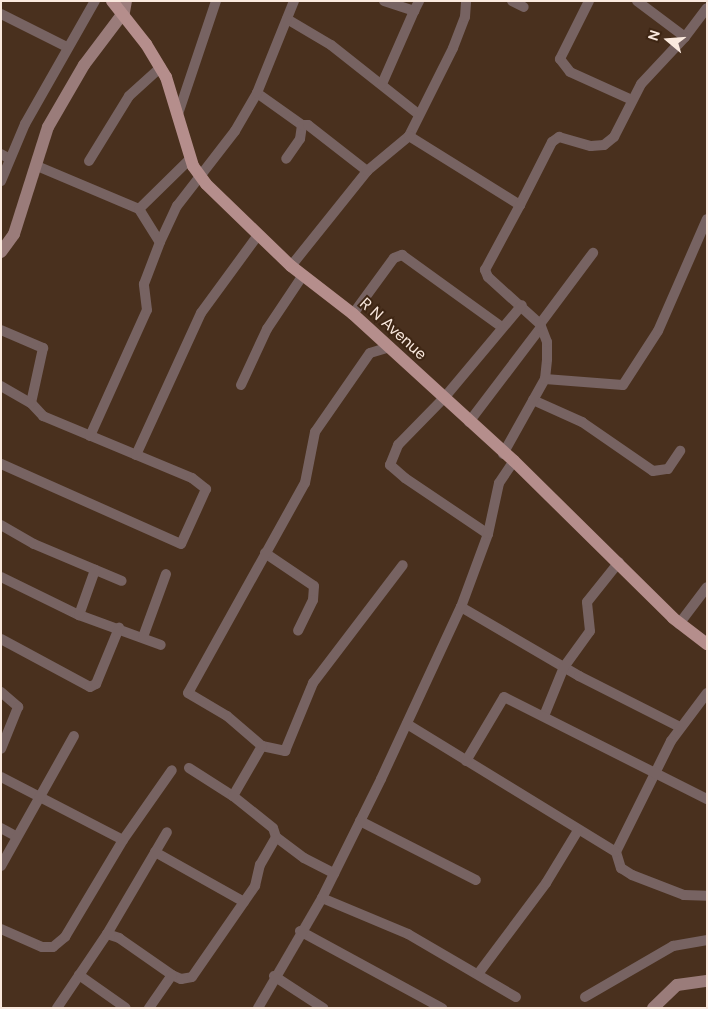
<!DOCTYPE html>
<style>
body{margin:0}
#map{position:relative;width:708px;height:1009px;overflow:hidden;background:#49301e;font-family:"DM Sans",sans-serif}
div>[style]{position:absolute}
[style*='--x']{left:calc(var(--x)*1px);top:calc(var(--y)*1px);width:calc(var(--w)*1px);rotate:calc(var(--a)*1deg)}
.street>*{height:10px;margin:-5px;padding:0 5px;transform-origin:5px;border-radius:5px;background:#776362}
.secondary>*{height:12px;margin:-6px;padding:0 6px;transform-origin:6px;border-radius:6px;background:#9a7c7a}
.primary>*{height:12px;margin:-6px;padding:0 6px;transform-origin:6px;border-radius:6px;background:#b58e8c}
span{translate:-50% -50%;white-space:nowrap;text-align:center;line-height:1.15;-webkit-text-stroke:4px #3e2614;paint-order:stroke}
.street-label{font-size:16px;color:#fae9de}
.frame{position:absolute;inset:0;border:2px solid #fae9de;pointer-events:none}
.north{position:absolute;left:643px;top:15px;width:50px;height:50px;-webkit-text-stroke:4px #3e2614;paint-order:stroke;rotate:288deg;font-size:14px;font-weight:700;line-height:20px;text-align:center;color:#fae9de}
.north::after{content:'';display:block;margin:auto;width:18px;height:22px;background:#fae9de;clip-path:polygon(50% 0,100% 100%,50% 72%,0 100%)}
</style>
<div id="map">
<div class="street">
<i style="--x:384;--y:1;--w:32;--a:18"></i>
<i style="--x:414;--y:11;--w:11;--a:-63"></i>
<i style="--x:512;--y:1;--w:13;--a:27"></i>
<i style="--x:589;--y:1;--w:65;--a:116.6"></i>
<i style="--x:560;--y:59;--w:16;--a:52"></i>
<i style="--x:570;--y:72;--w:68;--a:24.3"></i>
<i style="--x:637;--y:1;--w:60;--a:36.9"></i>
<i style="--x:685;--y:37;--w:36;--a:-53"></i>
<i style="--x:1;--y:14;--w:74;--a:26.6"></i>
<i style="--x:287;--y:19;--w:51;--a:30.6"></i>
<i style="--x:331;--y:45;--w:111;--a:38.4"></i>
<i style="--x:382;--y:84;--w:80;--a:-66.3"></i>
<i style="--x:257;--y:93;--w:55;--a:35.4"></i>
<i style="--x:302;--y:125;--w:14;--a:98"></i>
<i style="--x:300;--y:139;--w:24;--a:125"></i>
<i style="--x:178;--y:114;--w:119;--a:-71.4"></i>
<i style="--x:302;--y:125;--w:6;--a:0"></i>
<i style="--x:308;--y:125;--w:75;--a:37.9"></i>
<i style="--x:409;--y:136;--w:98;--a:-63.4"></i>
<i style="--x:453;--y:48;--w:33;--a:-69"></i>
<i style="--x:465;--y:17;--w:16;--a:-86"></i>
<i style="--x:1;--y:154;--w:10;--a:29"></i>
<i style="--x:89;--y:161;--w:76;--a:-58.4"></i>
<i style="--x:129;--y:96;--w:43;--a:-42.2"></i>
<i style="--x:37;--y:166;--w:111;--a:22.9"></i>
<i style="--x:139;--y:209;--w:39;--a:58"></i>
<i style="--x:1;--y:181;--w:62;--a:-67.2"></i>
<i style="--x:25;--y:124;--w:142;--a:-60.4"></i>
<i style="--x:139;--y:209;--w:73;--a:-44.4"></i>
<i style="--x:291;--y:266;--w:122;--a:-51.3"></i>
<i style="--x:367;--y:171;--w:55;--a:-39.8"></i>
<i style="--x:409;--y:136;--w:131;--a:31.9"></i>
<i style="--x:520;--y:205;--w:71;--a:-63.1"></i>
<i style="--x:552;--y:142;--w:9;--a:-36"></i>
<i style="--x:559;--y:137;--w:33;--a:16"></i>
<i style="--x:591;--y:146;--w:13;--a:-4"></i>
<i style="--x:604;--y:145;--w:13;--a:-39"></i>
<i style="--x:614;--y:137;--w:59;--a:-63"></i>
<i style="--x:641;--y:84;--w:64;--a:-46.9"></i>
<i style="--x:353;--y:314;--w:69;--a:-53.8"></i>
<i style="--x:394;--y:258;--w:9;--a:-21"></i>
<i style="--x:402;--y:255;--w:123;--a:35.8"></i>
<i style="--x:540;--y:324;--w:89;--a:-53.3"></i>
<i style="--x:1;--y:330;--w:46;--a:23.2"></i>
<i style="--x:43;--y:348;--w:56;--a:102.3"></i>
<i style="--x:31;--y:403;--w:18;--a:47"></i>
<i style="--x:43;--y:416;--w:161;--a:22.6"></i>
<i style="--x:192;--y:478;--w:18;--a:38"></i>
<i style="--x:206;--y:489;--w:60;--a:114.4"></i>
<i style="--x:181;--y:544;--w:197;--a:-156"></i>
<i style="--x:545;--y:379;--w:78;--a:4.4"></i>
<i style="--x:623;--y:385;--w:64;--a:-57.1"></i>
<i style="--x:658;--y:331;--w:122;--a:-66.4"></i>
<i style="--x:241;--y:385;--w:62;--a:-65.1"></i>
<i style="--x:267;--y:329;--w:65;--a:-56.3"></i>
<i style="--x:1;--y:386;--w:34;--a:30"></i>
<i style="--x:533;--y:400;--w:54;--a:24.2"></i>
<i style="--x:582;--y:422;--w:86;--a:34.6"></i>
<i style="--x:653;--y:471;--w:15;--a:-8"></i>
<i style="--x:668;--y:469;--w:22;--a:-56"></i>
<i style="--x:469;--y:422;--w:119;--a:-52.8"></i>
<i style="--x:90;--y:436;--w:138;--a:-65.7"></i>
<i style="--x:147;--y:310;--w:26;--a:-97"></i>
<i style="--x:144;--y:284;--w:45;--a:-69.1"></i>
<i style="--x:160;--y:242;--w:40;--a:-65"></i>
<i style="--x:177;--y:206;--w:95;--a:-52.3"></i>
<i style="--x:235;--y:131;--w:44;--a:-59.9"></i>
<i style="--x:257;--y:93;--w:99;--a:-68.1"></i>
<i style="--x:503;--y:454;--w:86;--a:-60.8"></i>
<i style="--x:545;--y:379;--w:20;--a:-84"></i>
<i style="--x:547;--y:359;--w:17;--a:-90"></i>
<i style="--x:547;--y:342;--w:19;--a:-111"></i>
<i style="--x:540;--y:324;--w:70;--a:-137.9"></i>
<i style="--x:488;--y:277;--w:8;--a:-113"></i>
<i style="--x:485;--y:270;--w:74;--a:-61.7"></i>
<i style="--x:136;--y:455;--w:156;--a:-65.4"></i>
<i style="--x:201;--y:313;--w:97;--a:-53.8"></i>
<i style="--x:1;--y:525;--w:38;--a:30"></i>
<i style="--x:34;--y:544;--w:95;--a:22.8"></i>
<i style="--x:488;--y:534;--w:100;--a:-146"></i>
<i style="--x:405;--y:478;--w:20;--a:-139"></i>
<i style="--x:390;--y:465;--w:22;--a:-68"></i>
<i style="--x:398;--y:445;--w:66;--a:-45.6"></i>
<i style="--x:444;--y:398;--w:121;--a:-50"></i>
<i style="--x:265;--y:553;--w:59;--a:34"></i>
<i style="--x:314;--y:586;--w:14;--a:94"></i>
<i style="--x:313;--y:600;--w:34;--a:116"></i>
<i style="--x:1;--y:577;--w:87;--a:26"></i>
<i style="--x:79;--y:615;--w:87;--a:20.1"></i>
<i style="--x:461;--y:607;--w:137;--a:30.3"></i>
<i style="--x:579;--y:676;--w:113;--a:26.8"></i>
<i style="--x:79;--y:615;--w:48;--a:-70.4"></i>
<i style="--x:679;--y:624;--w:46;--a:-52.9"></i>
<i style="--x:143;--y:637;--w:67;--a:-69.9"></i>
<i style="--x:1;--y:639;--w:101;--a:28.3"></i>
<i style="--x:90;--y:687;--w:7;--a:-27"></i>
<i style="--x:96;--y:684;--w:61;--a:-67.7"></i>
<i style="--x:1;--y:692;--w:23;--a:41"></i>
<i style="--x:18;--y:707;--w:45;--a:112"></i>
<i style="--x:707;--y:693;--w:60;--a:126.9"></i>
<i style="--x:671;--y:741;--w:124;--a:116.4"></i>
<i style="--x:616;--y:852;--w:17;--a:73"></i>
<i style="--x:621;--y:868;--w:13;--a:32"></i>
<i style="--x:632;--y:875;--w:56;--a:21"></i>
<i style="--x:684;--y:895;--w:23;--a:2"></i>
<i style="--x:544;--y:716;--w:53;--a:-67.8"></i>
<i style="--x:564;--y:667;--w:44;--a:-54.2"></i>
<i style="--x:590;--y:631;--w:29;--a:-96"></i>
<i style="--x:587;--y:602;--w:51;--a:-51.3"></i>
<i style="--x:407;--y:724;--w:245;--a:31.5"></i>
<i style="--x:262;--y:746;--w:24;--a:12"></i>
<i style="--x:285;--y:751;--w:74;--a:-67.6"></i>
<i style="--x:313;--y:683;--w:148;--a:-52.7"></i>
<i style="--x:466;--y:761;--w:74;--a:-59.3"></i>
<i style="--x:504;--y:697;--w:227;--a:26.7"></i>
<i style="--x:189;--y:768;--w:52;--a:32.5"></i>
<i style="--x:1;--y:777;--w:137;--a:27.3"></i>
<i style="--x:360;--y:821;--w:130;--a:27"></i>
<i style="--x:1;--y:828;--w:18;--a:29"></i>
<i style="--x:276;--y:837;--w:35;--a:37"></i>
<i style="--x:304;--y:858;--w:34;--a:27"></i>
<i style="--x:155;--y:852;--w:102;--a:29.3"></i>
<i style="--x:1;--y:866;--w:149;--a:-60.7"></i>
<i style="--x:322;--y:898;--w:93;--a:22.7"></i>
<i style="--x:408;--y:934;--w:125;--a:30.3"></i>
<i style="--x:1;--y:929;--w:45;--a:23.7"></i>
<i style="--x:42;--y:947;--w:11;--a:0"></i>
<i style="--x:53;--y:947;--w:16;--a:-40"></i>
<i style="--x:65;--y:937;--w:113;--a:-59.1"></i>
<i style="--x:123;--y:840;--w:85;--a:-55"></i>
<i style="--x:300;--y:931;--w:162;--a:28.5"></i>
<i style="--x:107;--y:934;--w:118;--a:-59.5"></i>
<i style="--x:478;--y:974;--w:114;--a:-53.2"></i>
<i style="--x:546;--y:883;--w:60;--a:-58.7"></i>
<i style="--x:79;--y:975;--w:57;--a:35.1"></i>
<i style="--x:274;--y:976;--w:59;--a:33.1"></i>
<i style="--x:585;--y:997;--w:102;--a:-30.1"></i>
<i style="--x:673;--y:946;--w:35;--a:-10"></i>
<i style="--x:57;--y:1008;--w:89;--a:-56"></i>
<i style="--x:107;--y:934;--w:13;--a:18"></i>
<i style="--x:119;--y:938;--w:65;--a:34.9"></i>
<i style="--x:172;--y:975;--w:10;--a:24"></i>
<i style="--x:181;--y:979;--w:11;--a:-10"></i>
<i style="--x:192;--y:977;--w:111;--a:-55.3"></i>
<i style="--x:255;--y:886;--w:22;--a:-77"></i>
<i style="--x:260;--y:865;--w:32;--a:-60"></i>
<i style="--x:276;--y:837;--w:9;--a:-108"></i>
<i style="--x:273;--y:828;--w:51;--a:-141.3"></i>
<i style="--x:233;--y:796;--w:58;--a:-59.9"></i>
<i style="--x:262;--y:746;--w:46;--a:-139.4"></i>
<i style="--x:227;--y:716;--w:45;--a:-149.5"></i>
<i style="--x:188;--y:693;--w:240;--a:-60.9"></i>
<i style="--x:305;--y:483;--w:52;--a:-78.9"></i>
<i style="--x:315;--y:432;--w:96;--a:-55.2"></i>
<i style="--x:370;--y:353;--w:21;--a:-17"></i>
<i style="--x:149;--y:1008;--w:40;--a:-55.1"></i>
<i style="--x:258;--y:1008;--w:127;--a:-59.8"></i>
<i style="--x:322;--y:898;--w:133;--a:-63.6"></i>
<i style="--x:381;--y:779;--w:190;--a:-65.1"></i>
<i style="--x:461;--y:607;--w:78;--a:-69.7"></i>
<i style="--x:488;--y:534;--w:52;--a:-77.8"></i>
<i style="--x:499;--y:483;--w:27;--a:-56"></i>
</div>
<div class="secondary">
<i style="--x:1;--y:252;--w:22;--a:-54"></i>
<i style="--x:14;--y:234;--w:112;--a:-72.4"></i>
<i style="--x:48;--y:127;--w:72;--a:-59.9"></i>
<i style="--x:84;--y:65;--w:66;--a:-53"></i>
<i style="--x:124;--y:12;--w:11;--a:-80"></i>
<i style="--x:653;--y:1008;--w:33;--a:-44"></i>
<i style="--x:677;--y:985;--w:30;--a:-8"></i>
</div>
<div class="primary">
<i style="--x:112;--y:1;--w:55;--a:51.7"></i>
<i style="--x:146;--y:44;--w:39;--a:59"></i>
<i style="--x:166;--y:77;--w:93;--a:73.1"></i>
<i style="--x:193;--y:166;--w:22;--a:54"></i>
<i style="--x:206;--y:184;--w:118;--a:44"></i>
<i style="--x:291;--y:266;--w:78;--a:37.7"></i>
<i style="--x:353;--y:314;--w:218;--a:42.4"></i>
<i style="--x:514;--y:461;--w:223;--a:44.6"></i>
<i style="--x:673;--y:618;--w:43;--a:37.4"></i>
</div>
<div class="street-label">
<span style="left:393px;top:329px;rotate:42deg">R N Avenue</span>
</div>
<div class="frame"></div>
<div class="north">N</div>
</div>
